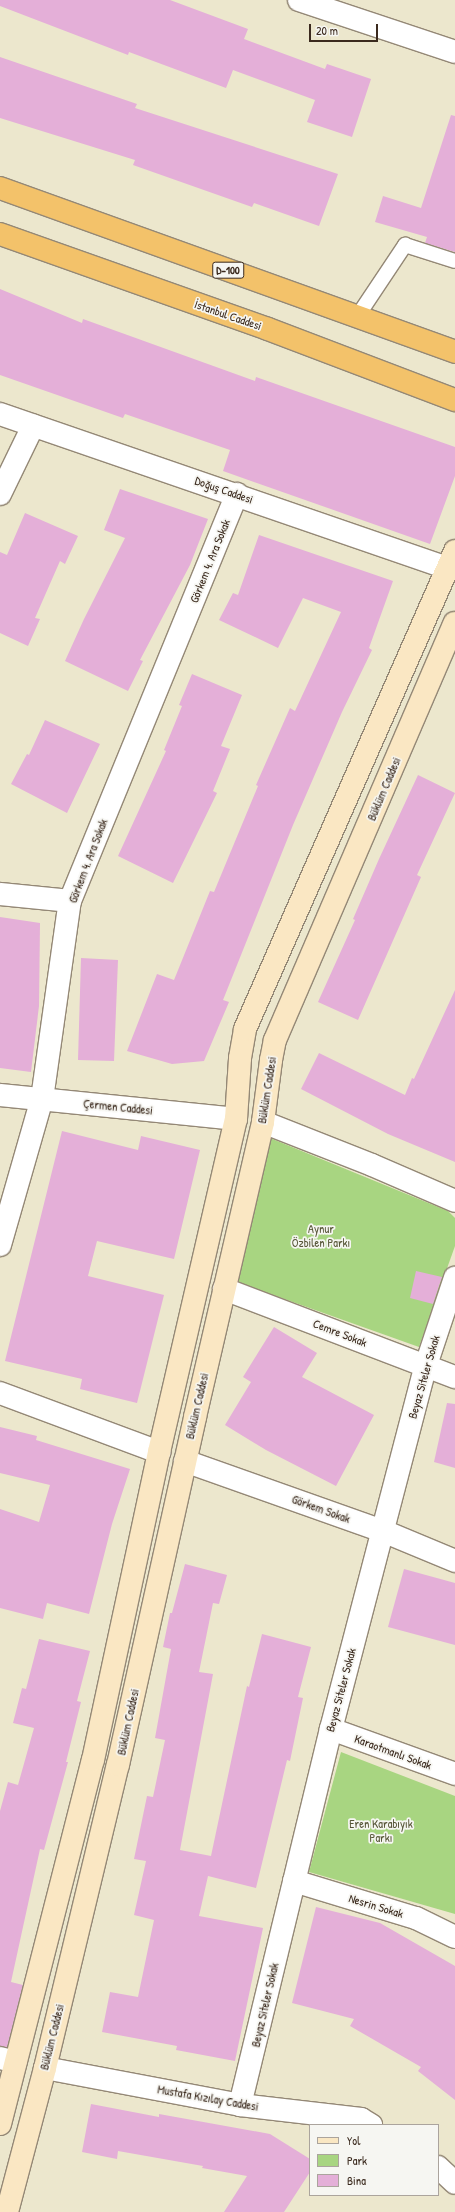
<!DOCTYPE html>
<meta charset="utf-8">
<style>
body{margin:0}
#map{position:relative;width:455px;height:2212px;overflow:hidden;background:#ece7cd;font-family:"Patrick Hand",sans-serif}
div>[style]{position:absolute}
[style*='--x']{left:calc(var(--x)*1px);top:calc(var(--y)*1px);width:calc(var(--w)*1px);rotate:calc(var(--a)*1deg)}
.green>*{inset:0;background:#a8d581}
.building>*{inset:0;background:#e4afd8}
.roads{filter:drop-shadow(1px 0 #948876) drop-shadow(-1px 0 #948876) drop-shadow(0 1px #948876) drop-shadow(0 -1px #948876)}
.service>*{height:14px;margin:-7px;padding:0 7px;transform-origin:7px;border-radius:7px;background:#fff}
.minor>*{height:22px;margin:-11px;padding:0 11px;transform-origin:11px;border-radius:11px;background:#fff}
.tertiary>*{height:22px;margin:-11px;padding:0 11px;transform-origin:11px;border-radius:11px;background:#fff}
.secondary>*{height:22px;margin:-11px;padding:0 11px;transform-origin:11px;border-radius:11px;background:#fae7c3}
.trunk>*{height:22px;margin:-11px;padding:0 11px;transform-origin:11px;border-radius:11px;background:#f3c26a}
span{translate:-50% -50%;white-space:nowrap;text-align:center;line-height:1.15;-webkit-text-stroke:3.5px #f6f6f2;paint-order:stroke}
.shield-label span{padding:1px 3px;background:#f6f6f2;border:1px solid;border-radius:3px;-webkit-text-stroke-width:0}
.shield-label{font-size:11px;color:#3b2a1e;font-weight:700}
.street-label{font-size:12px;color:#3b2a1e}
.park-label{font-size:12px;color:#565537}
.legend{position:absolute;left:309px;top:2124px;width:130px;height:72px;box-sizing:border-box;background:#f6f6f2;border:1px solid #aba49d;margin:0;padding:5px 7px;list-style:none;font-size:12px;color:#3b2a1e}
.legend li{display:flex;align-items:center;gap:8px;height:20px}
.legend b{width:20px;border:1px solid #aba49d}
.scale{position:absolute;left:309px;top:24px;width:69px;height:18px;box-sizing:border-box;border:2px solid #3b2a1e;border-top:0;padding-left:5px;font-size:12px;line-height:14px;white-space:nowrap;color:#3b2a1e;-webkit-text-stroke:3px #f6f6f2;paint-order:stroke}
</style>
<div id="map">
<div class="green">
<i style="clip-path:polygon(270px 1138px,448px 1211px,455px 1218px,455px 1246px,419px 1347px,234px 1281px)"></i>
<i style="clip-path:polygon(341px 1752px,455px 1796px,455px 1914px,309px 1872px)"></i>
</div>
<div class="building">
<i style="clip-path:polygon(0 0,170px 0,248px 29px,244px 39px,325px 69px,327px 64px,371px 79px,352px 137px,307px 122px,315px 100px,233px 70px,226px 88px,129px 52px,128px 55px,0 6px)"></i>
<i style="clip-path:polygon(0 57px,137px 104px,135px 108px,338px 174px,319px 226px,254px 203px,252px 207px,133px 165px,135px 160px,0 118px)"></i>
<i style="clip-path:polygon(451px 115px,455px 116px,455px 252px,425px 243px,427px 237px,375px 222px,383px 196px,421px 208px)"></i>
<i style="clip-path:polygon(0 289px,82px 323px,83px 319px,255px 381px,256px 377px,455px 447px,455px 476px,430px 544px,223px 471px,230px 450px,125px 414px,123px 418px,0 375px)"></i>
<i style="clip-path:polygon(120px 489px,208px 519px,190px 565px,140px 660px,143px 661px,128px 691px,65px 661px,84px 619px,125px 538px,104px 530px)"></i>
<i style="clip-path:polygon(25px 513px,78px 536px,65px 564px,60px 561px,35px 618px,40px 619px,28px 646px,0 633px,0 552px,7px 555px)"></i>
<i style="clip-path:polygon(259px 535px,393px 581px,369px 648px,372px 650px,342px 712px,293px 825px,223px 1000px,229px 1002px,204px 1061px,172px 1064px,127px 1051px,157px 974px,174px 980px,210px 891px,214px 892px,258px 786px,256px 785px,290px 708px,295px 711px,341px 612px,303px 598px,278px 648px,219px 620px,233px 593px,238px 595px)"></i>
<i style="clip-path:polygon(192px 674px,242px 695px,221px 746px,230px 749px,213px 791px,217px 793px,173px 883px,118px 856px,166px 751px,164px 750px,182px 706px,179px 705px)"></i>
<i style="clip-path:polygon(45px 720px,100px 744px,67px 813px,11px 784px,27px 754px,29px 755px)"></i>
<i style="clip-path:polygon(418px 775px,455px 793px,417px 875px,421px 877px,358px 1020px,318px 1002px,355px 920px,353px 919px,379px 859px)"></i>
<i style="clip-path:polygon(0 917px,40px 923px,39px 1006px,31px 1072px,0 1068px)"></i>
<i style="clip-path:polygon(81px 958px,118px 960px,114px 1061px,78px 1060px)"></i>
<i style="clip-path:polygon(455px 990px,455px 1162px,388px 1134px,301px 1089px,319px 1053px,405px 1095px,412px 1078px,414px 1079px)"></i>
<i style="clip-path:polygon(62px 1131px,138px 1150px,141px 1136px,200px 1150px,174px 1259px,97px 1241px,88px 1276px,164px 1295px,137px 1403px,80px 1389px,82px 1379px,5px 1361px)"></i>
<i style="clip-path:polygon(416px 1271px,442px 1277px,433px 1304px,410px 1298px)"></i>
<i style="clip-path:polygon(274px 1327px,317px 1353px,302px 1377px,374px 1415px,336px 1486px,266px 1450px,225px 1425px,251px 1382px,243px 1377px)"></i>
<i style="clip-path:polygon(447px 1403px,455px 1404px,455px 1468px,434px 1462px)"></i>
<i style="clip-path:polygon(0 1427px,37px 1436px,36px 1440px,130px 1469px,112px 1524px,89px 1614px,47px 1603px,43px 1619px,0 1608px,0 1509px,39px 1522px,50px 1485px,0 1473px)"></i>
<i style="clip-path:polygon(185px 1564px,227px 1575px,219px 1604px,213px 1603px,199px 1672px,213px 1674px,180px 1850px,211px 1856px,247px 1686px,249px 1687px,262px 1634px,311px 1647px,298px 1697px,303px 1698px,290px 1761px,287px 1760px,256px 1888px,208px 1876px,199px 1916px,263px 1928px,235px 2061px,176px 2050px,177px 2046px,102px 2032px,110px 1992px,138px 1997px,154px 1920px,134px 1915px,146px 1861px,134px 1859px,147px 1796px,153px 1797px,165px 1740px,155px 1738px,171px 1649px,163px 1647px,170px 1613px,172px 1613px)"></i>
<i style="clip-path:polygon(404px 1569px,455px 1583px,455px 1645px,388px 1627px)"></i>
<i style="clip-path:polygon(39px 1639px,90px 1651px,77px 1701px,81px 1702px,66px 1762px,68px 1762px,44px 1850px,40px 1849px,11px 1982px,23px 1985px,7px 2047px,0 2046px,0 1811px,8px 1782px,18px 1785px,34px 1728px,13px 1723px,22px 1688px,26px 1689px)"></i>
<i style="clip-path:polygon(316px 1907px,380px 1923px,455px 1966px,455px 2100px,418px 2071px,421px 2067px,350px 2026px,354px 2019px,292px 2003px)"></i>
<i style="clip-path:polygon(91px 2104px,159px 2117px,159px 2114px,270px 2134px,310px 2159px,310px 2172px,284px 2212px,224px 2212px,247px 2176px,202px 2168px,203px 2166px,118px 2151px,117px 2159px,82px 2152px)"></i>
</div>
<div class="roads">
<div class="service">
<i style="--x:357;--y:317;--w:87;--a:-56.3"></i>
<i style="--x:405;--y:245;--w:52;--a:17.7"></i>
</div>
<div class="minor">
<i style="--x:0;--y:494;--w:76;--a:-64.1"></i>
<i style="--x:0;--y:894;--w:70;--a:5.7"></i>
<i style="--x:263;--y:1122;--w:117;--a:21.5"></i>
<i style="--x:372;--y:1165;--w:90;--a:23.4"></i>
<i style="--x:0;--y:1245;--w:152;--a:-74"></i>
<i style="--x:42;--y:1099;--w:200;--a:-82"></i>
<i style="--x:70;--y:901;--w:440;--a:-67.7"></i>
<i style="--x:224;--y:1289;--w:247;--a:20.9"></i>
<i style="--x:0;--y:1393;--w:170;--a:20.4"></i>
<i style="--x:185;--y:1461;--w:210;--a:19.5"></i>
<i style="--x:383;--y:1531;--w:78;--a:22.6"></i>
<i style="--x:331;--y:1729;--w:132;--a:19.9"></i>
<i style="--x:294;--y:1881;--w:127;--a:16.9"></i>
<i style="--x:416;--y:1918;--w:43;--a:26"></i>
<i style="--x:0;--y:2058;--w:16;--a:14"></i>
<i style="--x:240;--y:2105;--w:387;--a:-76.4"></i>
<i style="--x:331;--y:1729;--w:376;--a:-75.4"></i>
<i style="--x:426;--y:1365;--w:92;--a:-71.6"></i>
</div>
<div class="tertiary">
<i style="--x:299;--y:0;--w:164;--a:18.4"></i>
<i style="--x:0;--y:414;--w:474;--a:19"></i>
<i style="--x:0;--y:1095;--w:237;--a:5.8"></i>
<i style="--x:45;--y:2068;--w:198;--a:10.7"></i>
<i style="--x:240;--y:2105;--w:122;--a:6.6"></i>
<i style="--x:361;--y:2119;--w:12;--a:31"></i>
<i style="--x:438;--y:2167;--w:23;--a:43"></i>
</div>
<div class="secondary">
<i style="--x:0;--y:2124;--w:376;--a:-75.7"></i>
<i style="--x:93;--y:1760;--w:315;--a:-77.9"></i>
<i style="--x:159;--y:1452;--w:342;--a:-77"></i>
<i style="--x:236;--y:1119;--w:61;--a:-86.2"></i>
<i style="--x:240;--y:1058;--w:29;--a:-80"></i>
<i style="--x:245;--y:1029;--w:522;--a:-66.28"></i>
<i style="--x:7;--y:2212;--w:149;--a:-75.2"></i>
<i style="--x:45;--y:2068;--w:312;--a:-76.5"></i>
<i style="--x:118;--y:1765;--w:356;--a:-77.5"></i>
<i style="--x:195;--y:1417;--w:303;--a:-77"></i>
<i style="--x:263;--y:1122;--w:63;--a:-82.6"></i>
<i style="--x:271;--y:1060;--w:20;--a:-79"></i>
<i style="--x:275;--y:1040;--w:454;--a:-66.7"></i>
</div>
<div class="trunk">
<i style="--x:0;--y:188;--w:484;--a:19.8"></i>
<i style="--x:0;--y:234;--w:284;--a:19.5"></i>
<i style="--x:268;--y:329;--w:200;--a:20.8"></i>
</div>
</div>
<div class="shield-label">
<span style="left:228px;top:270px">D-100</span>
</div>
<div class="street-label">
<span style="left:228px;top:315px;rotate:19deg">İstanbul Caddesi</span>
<span style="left:224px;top:490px;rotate:19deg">Doğuş Caddesi</span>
<span style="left:210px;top:561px;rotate:-68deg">Görkem 4. Ara Sokak</span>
<span style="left:384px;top:789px;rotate:-67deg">Büklüm Caddesi</span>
<span style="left:88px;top:861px;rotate:-69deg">Görkem 4. Ara Sokak</span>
<span style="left:267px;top:1090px;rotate:-81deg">Büklüm Caddesi</span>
<span style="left:118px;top:1107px;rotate:6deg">Çermen Caddesi</span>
<span style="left:340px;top:1333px;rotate:21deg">Cemre Sokak</span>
<span style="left:424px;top:1377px;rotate:-74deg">Beyaz Siteler Sokak</span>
<span style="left:197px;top:1406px;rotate:-77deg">Büklüm Caddesi</span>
<span style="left:321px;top:1509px;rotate:20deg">Görkem Sokak</span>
<span style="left:341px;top:1690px;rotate:-75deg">Beyaz Siteler Sokak</span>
<span style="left:128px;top:1722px;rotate:-78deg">Büklüm Caddesi</span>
<span style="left:393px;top:1752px;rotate:20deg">Karaotmanlı Sokak</span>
<span style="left:376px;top:1906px;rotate:17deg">Nesrin Sokak</span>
<span style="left:265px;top:2005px;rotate:-77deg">Beyaz Siteler Sokak</span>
<span style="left:52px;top:2037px;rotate:-76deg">Büklüm Caddesi</span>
<span style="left:208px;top:2098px;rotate:10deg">Mustafa Kızılay Caddesi</span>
</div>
<div class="park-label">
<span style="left:321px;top:1236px">Aynur<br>Özbilen Parkı</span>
<span style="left:381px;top:1831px">Eren Karabıyık<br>Parkı</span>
</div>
<ul class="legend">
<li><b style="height:5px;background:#fae7c3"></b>Yol</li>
<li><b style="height:11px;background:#a8d581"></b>Park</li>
<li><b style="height:11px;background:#e4afd8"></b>Bina</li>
</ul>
<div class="scale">20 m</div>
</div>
